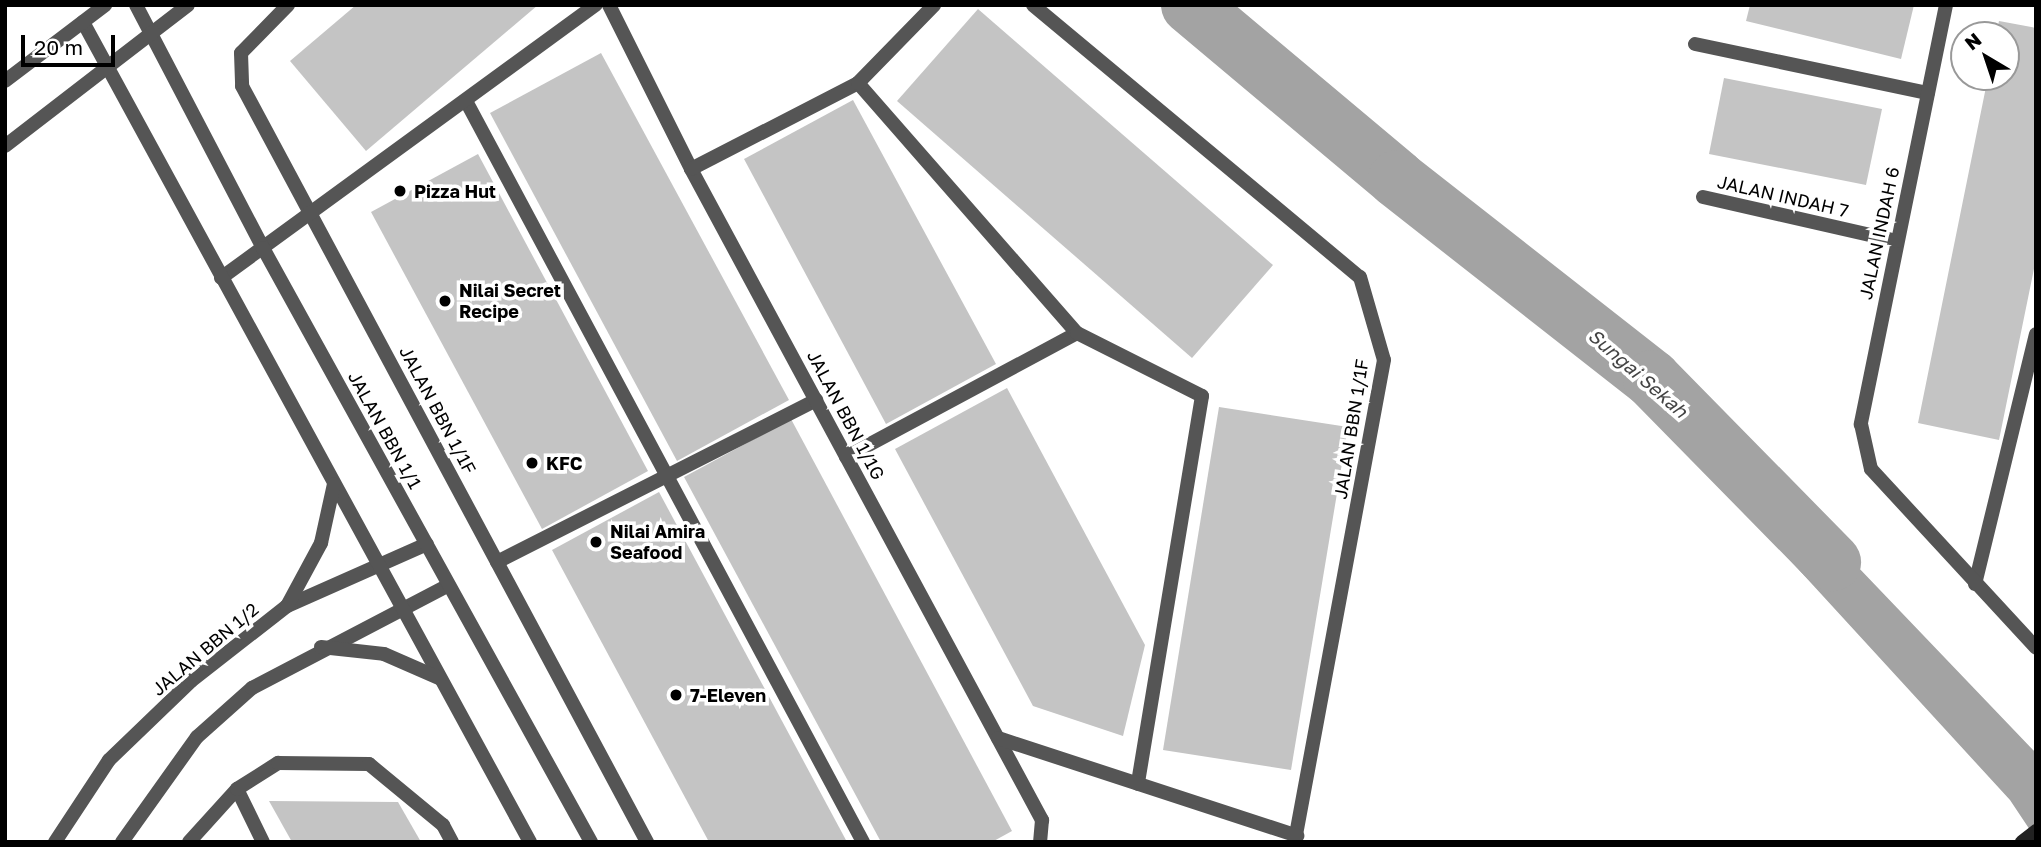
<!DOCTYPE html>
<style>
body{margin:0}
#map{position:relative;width:2041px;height:847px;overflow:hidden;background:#fff;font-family:"Golos Text",sans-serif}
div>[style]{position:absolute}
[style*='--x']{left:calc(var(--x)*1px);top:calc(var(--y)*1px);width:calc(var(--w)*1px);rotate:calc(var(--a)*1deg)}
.water>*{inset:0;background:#a3a3a3}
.river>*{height:58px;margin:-29px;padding:0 29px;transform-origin:29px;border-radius:29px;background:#a3a3a3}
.building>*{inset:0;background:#c4c4c4}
.service>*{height:14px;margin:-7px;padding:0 7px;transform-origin:7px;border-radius:7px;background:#555}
.minor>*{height:14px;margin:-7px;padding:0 7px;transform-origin:7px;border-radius:7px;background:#555}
.tertiary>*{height:14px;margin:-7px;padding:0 7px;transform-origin:7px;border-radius:7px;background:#555}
.secondary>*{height:14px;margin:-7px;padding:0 7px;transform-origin:7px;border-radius:7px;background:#222}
.dots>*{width:19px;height:19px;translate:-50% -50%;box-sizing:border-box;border:4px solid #fff;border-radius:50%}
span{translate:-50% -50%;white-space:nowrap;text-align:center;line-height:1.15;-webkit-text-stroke:7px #fff;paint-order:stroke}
.poi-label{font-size:18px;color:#000;font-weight:700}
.left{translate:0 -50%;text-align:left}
.street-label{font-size:18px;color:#000}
.water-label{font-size:19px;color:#444;font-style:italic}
.frame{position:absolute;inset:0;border:7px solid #000;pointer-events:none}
.north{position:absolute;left:1950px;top:21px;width:70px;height:70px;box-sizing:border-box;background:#fff;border:2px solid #999;border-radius:50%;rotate:321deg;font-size:19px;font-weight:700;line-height:28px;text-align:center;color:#000}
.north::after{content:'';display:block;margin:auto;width:24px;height:32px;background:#000;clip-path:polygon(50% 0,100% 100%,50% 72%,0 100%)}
.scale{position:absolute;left:21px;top:35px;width:94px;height:32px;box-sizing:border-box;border:4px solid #000;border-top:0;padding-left:9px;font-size:21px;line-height:24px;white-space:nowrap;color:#000;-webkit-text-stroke:5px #fff;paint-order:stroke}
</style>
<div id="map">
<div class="water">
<i style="clip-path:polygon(1790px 496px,2036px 753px,2036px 839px,2010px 800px,1755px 522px)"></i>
</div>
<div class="river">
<i style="--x:1190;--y:5;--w:270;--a:40"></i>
<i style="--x:1397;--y:179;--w:324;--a:38.1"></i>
<i style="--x:1652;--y:379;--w:257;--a:45.5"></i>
</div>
<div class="building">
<i style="clip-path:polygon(356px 5px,538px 5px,366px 151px,290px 61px)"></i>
<i style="clip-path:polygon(1750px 5px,1914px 5px,1901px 59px,1746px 21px)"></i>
<i style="clip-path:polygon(978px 9px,1273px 265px,1192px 358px,897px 101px)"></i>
<i style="clip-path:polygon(1999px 21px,2036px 28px,2036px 259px,1999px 440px,1918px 423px,1988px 77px,2006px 77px,2006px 35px,1996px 35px)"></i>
<i style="clip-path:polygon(601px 53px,789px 400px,677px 461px,490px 113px)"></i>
<i style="clip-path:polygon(1724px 78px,1882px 109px,1866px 185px,1709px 154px)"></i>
<i style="clip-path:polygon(853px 100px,996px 364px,886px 424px,744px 159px)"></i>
<i style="clip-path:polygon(478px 154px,648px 471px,542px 529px,371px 212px)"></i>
<i style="clip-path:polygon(1007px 388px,1145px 645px,1123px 736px,1033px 706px,895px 449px)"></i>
<i style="clip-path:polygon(1219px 407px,1348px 427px,1291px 770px,1163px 750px)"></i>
<i style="clip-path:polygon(791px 419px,1012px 831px,992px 842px,881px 842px,684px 477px)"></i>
<i style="clip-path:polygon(659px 492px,847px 842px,709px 842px,552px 550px)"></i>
<i style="clip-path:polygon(269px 801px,398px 802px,421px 842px,292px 842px)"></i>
</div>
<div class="service">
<i style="--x:1695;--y:44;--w:238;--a:11.9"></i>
<i style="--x:466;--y:101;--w:841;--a:61.82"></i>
<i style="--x:846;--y:457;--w:262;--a:-28.2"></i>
<i style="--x:497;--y:562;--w:358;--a:-26.9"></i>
<i style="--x:1975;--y:584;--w:257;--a:-76.3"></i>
<i style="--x:237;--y:789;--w:59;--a:63.9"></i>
</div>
<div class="minor">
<i style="--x:288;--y:5;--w:67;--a:134.4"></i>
<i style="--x:241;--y:53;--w:33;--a:88"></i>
<i style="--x:242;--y:86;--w:858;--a:61.82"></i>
<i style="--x:609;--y:5;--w:183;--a:63.4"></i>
<i style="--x:691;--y:169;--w:740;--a:61.67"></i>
<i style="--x:1042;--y:820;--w:22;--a:95"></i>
<i style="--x:1033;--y:5;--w:425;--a:39.8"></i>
<i style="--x:1360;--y:277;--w:86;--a:73.9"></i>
<i style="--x:1384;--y:360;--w:490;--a:100.5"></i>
<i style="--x:1946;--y:5;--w:428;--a:101.5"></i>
<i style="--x:1861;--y:424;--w:46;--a:77.5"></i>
<i style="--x:1871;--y:469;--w:243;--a:47.3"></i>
<i style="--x:153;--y:32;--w:44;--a:-37.6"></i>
<i style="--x:858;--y:83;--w:332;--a:48.8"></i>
<i style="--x:1077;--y:333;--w:140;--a:26.7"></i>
<i style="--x:1202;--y:396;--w:393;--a:99.4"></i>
<i style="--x:691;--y:169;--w:188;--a:-27.2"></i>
<i style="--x:858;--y:83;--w:109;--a:-45.7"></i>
<i style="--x:1703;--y:197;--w:199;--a:12.8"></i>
<i style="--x:221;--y:278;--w:464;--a:-36.1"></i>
<i style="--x:998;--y:738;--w:315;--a:18.1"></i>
<i style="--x:55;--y:842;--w:98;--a:-56.6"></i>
<i style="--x:109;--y:760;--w:114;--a:-43.9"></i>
<i style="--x:191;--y:681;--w:122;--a:-38"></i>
<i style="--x:287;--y:606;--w:153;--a:-23.9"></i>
<i style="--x:122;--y:842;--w:129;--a:-54.5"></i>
<i style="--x:197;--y:737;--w:74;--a:-41.7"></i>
<i style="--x:252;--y:688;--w:220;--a:-27.6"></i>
<i style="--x:189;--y:842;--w:72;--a:-47.8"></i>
<i style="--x:237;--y:789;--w:49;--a:-32.4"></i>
<i style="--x:278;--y:763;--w:91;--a:0.6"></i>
<i style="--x:369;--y:764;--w:96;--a:39.5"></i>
<i style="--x:443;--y:825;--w:19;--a:62"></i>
</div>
<div class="tertiary">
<i style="--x:136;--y:5;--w:274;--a:62.4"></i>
<i style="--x:263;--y:248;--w:679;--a:61.09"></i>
<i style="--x:83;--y:22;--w:934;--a:61.4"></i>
<i style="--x:5;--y:81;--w:126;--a:-37.2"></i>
<i style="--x:5;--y:146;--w:187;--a:-37.6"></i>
<i style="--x:287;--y:606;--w:72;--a:-61.6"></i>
<i style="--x:321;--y:543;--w:60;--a:-77.6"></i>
<i style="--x:321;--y:647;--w:63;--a:6.3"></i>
<i style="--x:384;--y:654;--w:60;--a:23.6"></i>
</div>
<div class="secondary">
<i style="--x:2022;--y:842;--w:18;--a:-38"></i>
</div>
<div class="dots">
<i style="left:400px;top:191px;background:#000"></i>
<i style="left:445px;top:301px;background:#000"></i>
<i style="left:532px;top:463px;background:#000"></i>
<i style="left:596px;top:542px;background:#000"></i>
<i style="left:676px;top:695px;background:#000"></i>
</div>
<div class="poi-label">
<span class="left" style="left:414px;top:191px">Pizza Hut</span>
<span class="left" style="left:459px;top:301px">Nilai Secret<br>Recipe</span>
<span class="left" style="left:546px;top:463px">KFC</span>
<span class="left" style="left:610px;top:542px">Nilai Amira<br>Seafood</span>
<span class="left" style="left:690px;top:695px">7-Eleven</span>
</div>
<div class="street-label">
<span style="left:1783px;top:196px;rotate:13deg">JALAN INDAH 7</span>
<span style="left:1879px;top:233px;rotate:-78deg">JALAN INDAH 6</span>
<span style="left:438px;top:410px;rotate:62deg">JALAN BBN 1/1F</span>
<span style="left:846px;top:415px;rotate:62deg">JALAN BBN 1/1G</span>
<span style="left:1351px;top:429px;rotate:-81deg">JALAN BBN 1/1F</span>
<span style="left:385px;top:430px;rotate:61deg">JALAN BBN 1/1</span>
<span style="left:205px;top:649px;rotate:-40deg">JALAN BBN 1/2</span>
</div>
<div class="water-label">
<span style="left:1638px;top:373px;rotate:41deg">Sungai Sekah</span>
</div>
<div class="frame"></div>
<div class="north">N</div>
<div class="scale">20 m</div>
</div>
